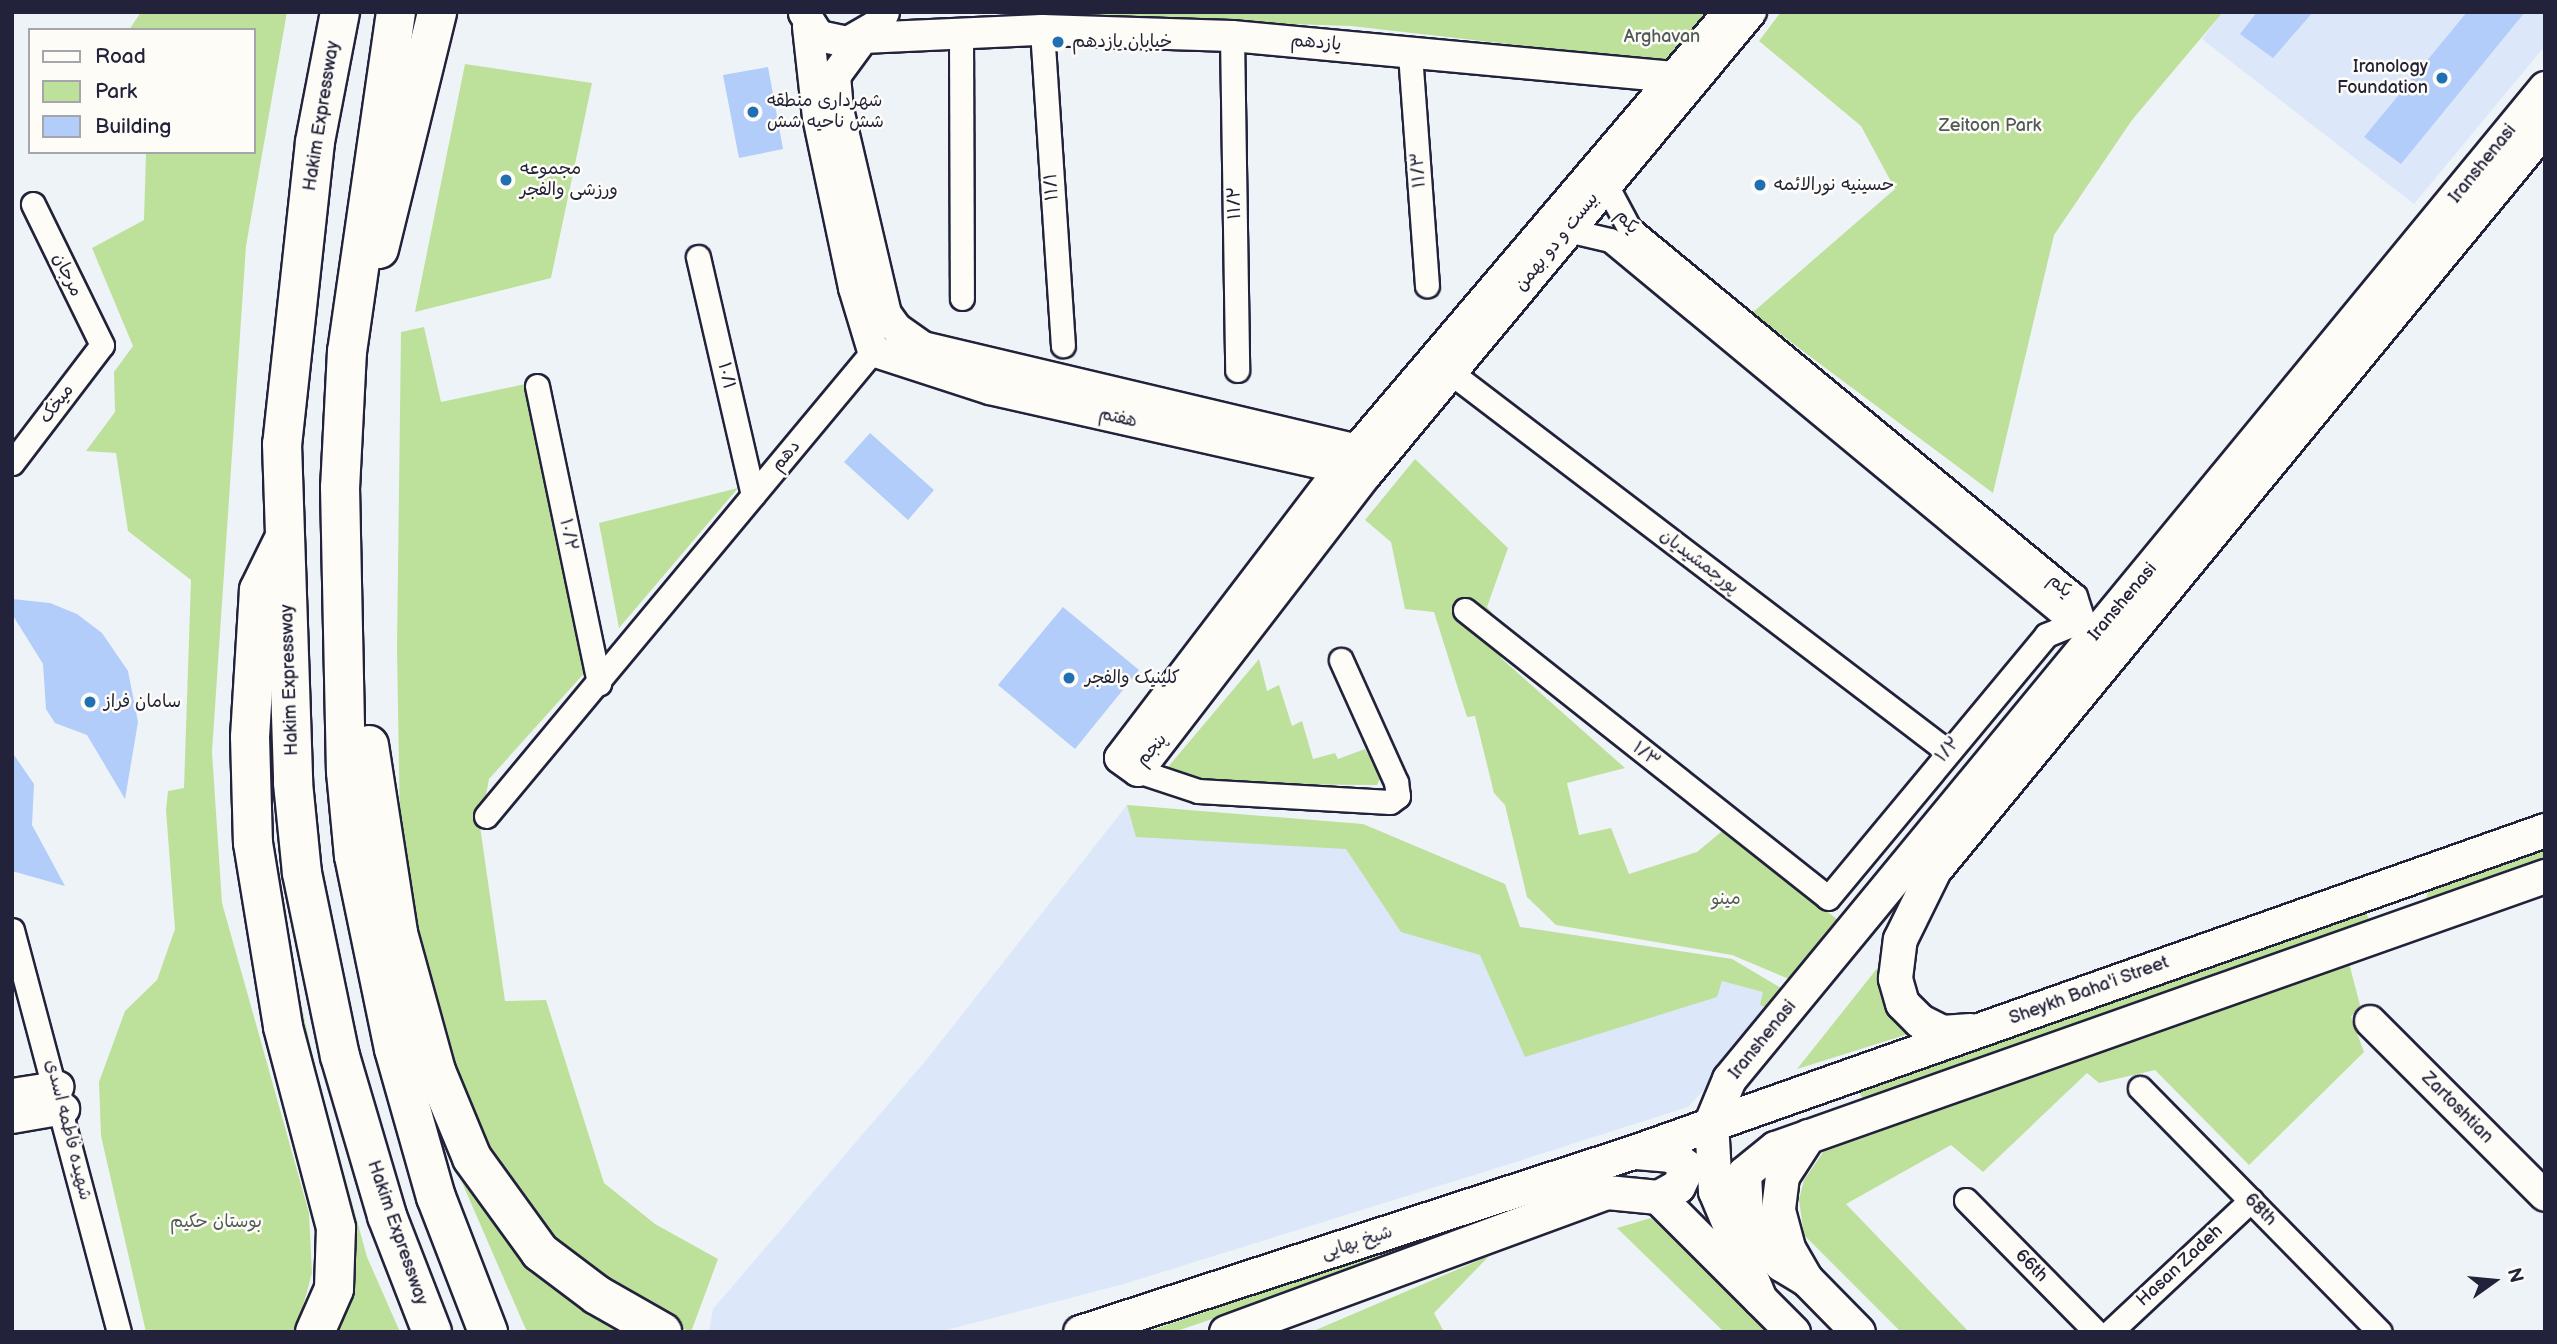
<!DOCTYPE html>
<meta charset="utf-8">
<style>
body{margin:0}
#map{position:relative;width:2557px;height:1344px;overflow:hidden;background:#eef3f8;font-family:"Balsamiq Sans","Playpen Sans Arabic",sans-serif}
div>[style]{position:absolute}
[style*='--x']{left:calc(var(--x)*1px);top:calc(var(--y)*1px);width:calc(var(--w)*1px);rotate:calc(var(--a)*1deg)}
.built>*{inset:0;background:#dce8f9}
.green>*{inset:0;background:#bde19b}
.building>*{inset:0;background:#b2cdfa}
.roads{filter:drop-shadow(2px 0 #22223b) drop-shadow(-2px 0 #22223b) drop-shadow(0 2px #22223b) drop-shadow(0 -2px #22223b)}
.minor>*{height:23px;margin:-11.5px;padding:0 11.5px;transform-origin:11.5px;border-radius:11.5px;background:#fdfcf7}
.tertiary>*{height:30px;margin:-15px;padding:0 15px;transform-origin:15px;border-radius:15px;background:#fdfcf7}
.secondary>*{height:33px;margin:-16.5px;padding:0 16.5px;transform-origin:16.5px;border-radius:16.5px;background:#fdfcf7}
.trunk>*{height:38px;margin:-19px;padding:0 19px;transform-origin:19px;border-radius:19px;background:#fdfcf7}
.dots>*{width:19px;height:19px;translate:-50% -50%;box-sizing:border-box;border:4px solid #fdfcf7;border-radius:50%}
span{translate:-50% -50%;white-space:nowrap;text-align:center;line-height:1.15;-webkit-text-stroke:5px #fdfcf7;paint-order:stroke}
.park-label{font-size:18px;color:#505b58}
.poi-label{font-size:18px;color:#22223b}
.left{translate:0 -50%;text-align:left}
.right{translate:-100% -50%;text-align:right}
.street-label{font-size:18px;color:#22223b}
.frame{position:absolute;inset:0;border:14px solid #22223b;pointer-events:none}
.legend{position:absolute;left:28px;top:28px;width:228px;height:126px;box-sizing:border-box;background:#fdfcf7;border:2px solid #a5a5ac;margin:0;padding:9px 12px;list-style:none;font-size:21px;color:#22223b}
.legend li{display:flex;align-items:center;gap:14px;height:35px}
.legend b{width:35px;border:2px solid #a5a5ac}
.north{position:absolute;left:2459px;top:1246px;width:70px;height:70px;-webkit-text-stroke:5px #fdfcf7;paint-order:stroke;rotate:75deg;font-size:19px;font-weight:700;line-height:28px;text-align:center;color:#22223b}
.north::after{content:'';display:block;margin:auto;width:24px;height:32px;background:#22223b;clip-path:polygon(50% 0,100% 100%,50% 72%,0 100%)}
</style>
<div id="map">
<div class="built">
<i style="clip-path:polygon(2223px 12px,2545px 12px,2545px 46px,2414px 204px,2202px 39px)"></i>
<i style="clip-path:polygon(1127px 805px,1373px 828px,1505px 884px,1520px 927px,1732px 959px,1791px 994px,1688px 1107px,1500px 1167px,1124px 1284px,939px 1332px,709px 1332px,713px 1309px,927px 1059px)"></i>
</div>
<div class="green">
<i style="clip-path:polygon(141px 12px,287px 12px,246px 246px,212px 752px,222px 903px,309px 1213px,312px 1273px,296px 1332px,146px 1332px,101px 1136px,99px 1082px,125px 1011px,157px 980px,175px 929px,166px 810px,168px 791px,184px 788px,191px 580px,128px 531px,116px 453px,86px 451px,115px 412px,114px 372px,133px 346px,92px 248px,144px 220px,146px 152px,254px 152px,254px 30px,129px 30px)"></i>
<i style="clip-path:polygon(951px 12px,1711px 12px,1673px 63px,1351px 26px)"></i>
<i style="clip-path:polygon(1781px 12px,2223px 12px,2132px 120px,2054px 235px,1993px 493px,1752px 313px,1895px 189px,1861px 126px,1759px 41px)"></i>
<i style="clip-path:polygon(465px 64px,592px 83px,551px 278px,415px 312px)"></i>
<i style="clip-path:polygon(424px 327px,441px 402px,530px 383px,587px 670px,489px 779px,480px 826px,505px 1001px,546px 1000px,604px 1183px,655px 1224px,718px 1259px,691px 1332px,645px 1311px,552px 1240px,472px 1133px,409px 902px,400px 829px,397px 647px,401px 332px)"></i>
<i style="clip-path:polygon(1415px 459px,1508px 548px,1487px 607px,1511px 635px,1501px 658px,1625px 768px,1567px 783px,1579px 835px,1611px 828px,1629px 874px,1697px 852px,1726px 828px,1845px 926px,1796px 982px,1732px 955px,1556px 925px,1527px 897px,1505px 805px,1494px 793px,1475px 716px,1467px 717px,1434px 612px,1405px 609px,1391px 542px,1365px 520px)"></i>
<i style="clip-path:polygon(738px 488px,619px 628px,599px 523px)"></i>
<i style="clip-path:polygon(1259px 659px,1267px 691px,1279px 685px,1292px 726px,1302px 721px,1313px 759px,1335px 753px,1338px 759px,1365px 749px,1381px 776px,1377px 785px,1209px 784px,1168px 767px)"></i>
<i style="clip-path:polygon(1127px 805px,1363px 824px,1505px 884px,1520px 927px,1732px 959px,1791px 994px,1778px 1011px,1760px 1005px,1763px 992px,1722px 981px,1717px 997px,1525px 1057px,1480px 955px,1401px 932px,1346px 849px,1136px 837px)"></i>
<i style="clip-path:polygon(2545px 848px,2545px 867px,2432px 907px,2426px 900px,2429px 888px)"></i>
<i style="clip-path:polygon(2365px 907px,2370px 925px,1863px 1100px,1859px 1091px,1901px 1069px)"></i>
<i style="clip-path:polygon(282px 918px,317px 1075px,367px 1257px,400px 1332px,333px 1332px,315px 1115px)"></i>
<i style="clip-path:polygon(1883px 961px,1918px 1031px,1797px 1069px)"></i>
<i style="clip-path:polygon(2349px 963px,2360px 1005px,2351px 1017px,2364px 1052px,2249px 1165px,2155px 1070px,2099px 1083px,2087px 1073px,1983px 1172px,1951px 1145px,1846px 1204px,1969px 1332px,1901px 1332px,1804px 1235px,1799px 1200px,1804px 1180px,1828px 1145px)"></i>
<i style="clip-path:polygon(454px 1164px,558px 1286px,620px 1332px,527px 1332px)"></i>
<i style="clip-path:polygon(1538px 1199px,1479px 1228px,1174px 1332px,1146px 1332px)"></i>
<i style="clip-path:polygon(1651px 1218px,1698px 1257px,1774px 1332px,1724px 1332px,1617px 1228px)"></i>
<i style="clip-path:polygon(1489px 1256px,1434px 1313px,1444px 1332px,1311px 1332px)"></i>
</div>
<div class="building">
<i style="clip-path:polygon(2257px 12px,2313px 12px,2273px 58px,2240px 34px)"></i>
<i style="clip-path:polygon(2467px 12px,2525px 12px,2401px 164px,2364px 137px)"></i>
<i style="clip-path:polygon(768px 67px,783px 149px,739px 158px,723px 75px)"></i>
<i style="clip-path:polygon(870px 433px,934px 490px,908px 520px,844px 462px)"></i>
<i style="clip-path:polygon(12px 599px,50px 603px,77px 614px,102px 633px,128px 671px,138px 722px,125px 799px,87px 735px,55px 723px,46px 709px,43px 664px,12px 614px)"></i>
<i style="clip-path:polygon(1063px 607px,1139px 670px,1075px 749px,998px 685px)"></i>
<i style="clip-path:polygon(12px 752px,34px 784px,32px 825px,65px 886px,12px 871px)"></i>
</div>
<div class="roads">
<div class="minor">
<i style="--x:1042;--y:30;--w:316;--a:86.2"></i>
<i style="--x:961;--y:31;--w:267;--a:89.8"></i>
<i style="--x:1232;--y:36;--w:334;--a:89.1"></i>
<i style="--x:1410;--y:54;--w:232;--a:85.8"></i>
<i style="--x:1605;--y:183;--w:51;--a:61.9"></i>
<i style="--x:1629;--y:228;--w:578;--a:39.53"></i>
<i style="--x:2075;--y:596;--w:25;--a:72"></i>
<i style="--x:1567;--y:230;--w:44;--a:13.1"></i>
<i style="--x:1610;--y:240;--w:589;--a:39.63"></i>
<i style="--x:2064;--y:616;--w:19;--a:12"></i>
<i style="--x:698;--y:257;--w:244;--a:77"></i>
<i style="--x:1450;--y:372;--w:625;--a:37.33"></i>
<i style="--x:537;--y:386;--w:304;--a:78.2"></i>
<i style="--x:12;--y:463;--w:148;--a:-52.7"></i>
<i style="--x:102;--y:345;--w:157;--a:-116.1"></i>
<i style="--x:1465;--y:610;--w:463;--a:38.4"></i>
<i style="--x:1828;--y:898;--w:342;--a:-50.3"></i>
<i style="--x:2046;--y:635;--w:40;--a:-22"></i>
<i style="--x:1138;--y:771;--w:63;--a:18.4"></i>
<i style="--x:1198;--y:791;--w:192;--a:3.3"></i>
<i style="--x:1390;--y:802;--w:10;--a:-37"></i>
<i style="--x:1398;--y:796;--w:14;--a:-98"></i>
<i style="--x:1396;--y:782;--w:134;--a:-114.3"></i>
<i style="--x:486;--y:816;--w:605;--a:-50.23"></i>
<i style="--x:12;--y:930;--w:416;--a:75.1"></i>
<i style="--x:2140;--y:1088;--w:342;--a:45.5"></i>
<i style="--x:1966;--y:1200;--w:185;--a:45.4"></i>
<i style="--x:2110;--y:1332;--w:193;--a:-43.1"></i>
</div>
<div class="tertiary">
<i style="--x:1729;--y:12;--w:600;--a:130.4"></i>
<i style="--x:1340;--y:469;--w:363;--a:127.3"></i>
<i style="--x:1120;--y:758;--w:22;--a:36"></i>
<i style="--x:1138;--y:771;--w:375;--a:-52.4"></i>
<i style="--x:1367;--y:474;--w:601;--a:-50.27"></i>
<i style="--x:804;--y:13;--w:27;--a:57"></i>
<i style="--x:819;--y:36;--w:30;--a:12"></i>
<i style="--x:848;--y:42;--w:34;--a:-30"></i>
<i style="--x:878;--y:25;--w:14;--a:-65"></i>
<i style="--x:808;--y:27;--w:91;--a:83.7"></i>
<i style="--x:818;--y:117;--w:175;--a:78.1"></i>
<i style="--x:854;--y:288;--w:66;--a:73.2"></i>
<i style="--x:873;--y:351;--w:123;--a:18"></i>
<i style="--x:990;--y:389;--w:377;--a:12.7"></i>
<i style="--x:1371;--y:453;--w:460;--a:-166.7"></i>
<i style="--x:923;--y:347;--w:32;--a:-145"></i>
<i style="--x:897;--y:329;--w:19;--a:-126"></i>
<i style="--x:886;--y:314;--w:210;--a:-103.2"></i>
<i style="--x:838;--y:110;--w:34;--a:-95"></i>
<i style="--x:835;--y:76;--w:47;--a:-53.6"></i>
<i style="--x:863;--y:38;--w:179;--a:-2.6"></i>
<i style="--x:1042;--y:30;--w:190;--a:1.8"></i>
<i style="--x:1232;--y:36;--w:446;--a:5.3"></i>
<i style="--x:1676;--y:77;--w:13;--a:32"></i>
<i style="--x:2370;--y:1021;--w:247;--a:45"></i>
<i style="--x:12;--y:1094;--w:47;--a:-8.7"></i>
<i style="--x:12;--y:1118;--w:53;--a:-9.8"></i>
</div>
<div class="secondary">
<i style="--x:1970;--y:1030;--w:28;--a:176"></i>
<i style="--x:1942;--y:1032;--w:25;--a:-153"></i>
<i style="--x:1920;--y:1021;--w:25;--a:-135"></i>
<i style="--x:1902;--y:1003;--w:26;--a:-106"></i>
<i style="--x:1895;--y:978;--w:39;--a:-83"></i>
<i style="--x:1900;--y:939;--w:77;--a:-63.8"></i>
<i style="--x:1934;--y:870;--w:962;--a:-50.57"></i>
<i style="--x:1808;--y:1136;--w:48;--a:123"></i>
<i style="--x:1782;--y:1176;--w:34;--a:97"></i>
<i style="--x:1778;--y:1210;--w:39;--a:75"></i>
<i style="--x:1788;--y:1248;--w:36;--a:60"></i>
<i style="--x:1806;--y:1279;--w:74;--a:45.5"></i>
<i style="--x:1636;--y:1152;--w:35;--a:5"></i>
<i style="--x:1671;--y:1155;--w:20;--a:37"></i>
<i style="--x:1687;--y:1167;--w:21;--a:115"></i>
<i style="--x:1678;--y:1186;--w:23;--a:151"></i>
<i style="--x:1658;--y:1197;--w:191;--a:45"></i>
<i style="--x:1806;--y:1279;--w:29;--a:-149"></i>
<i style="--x:1781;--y:1264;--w:61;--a:-125"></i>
<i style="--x:1746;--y:1214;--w:41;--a:-92.8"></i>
<i style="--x:1744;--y:1173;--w:40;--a:-39"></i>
<i style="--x:1775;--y:1148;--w:817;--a:-19.46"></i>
<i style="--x:1760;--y:1299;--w:117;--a:-112.6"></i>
<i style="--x:1715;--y:1191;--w:69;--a:-93.3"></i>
<i style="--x:1711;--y:1122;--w:47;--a:-67.3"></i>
<i style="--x:1729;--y:1079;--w:1284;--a:-50.53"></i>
<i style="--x:1080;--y:1332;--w:582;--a:-18.03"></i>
<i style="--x:1633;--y:1152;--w:967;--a:-19.45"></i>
<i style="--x:1226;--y:1332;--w:406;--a:-20.2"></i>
<i style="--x:1607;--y:1192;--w:51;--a:5.6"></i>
</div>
<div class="trunk">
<i style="--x:340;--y:12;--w:132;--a:100.9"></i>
<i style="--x:315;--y:142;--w:304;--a:96.2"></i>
<i style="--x:282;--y:444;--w:339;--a:88.1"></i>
<i style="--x:293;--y:783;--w:90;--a:84.3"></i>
<i style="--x:302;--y:873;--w:187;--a:78.3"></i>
<i style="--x:340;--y:1056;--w:167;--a:73.6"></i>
<i style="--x:387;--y:1216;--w:124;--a:68.8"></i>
<i style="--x:396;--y:12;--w:343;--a:98.2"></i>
<i style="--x:347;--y:351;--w:136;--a:92.9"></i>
<i style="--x:340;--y:487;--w:285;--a:88.8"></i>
<i style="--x:346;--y:772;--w:84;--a:84.6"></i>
<i style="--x:354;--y:856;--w:197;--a:78.3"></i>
<i style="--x:394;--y:1049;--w:154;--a:74.2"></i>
<i style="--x:436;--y:1197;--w:145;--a:68.9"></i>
<i style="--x:379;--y:249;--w:244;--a:-76.2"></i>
<i style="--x:283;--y:541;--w:55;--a:116.1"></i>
<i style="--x:259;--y:590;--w:147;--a:93.5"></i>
<i style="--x:250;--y:737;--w:106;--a:88.4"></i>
<i style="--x:253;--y:843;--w:186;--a:80.7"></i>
<i style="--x:283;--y:1027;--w:208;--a:75.2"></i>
<i style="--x:336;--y:1228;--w:61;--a:91.9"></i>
<i style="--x:334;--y:1289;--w:47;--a:113.8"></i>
<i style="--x:369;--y:745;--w:190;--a:81.2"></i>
<i style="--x:398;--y:933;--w:143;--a:74.6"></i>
<i style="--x:436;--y:1071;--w:94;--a:67.5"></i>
<i style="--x:472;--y:1158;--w:116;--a:54.1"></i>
<i style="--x:540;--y:1252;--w:71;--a:37"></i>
<i style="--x:597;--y:1295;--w:75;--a:29.6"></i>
</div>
</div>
<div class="dots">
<i style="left:1058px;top:42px;background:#1f6fb2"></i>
<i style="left:2442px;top:78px;background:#1f6fb2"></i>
<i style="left:753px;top:112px;background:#1f6fb2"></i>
<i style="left:506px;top:180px;background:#1f6fb2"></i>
<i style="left:1760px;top:185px;background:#1f6fb2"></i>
<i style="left:1069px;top:678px;background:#1f6fb2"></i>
<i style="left:90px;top:702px;background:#1f6fb2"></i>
</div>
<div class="park-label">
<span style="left:1662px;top:37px">Arghavan</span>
<span style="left:1990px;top:126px">Zeitoon Park</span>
<span style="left:1726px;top:899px">مینو</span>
<span style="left:216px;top:1222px">بوستان حکیم</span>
</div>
<div class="poi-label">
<span class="left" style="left:1072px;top:42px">خیابان یازدهم</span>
<span class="right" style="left:2428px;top:78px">Iranology<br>Foundation</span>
<span class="left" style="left:767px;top:112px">شهرداری منطقه<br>شش ناحیه شش</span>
<span class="left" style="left:520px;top:180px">مجموعه<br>ورزشی والفجر</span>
<span class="left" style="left:1774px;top:185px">حسینیه نورالائمه</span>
<span class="left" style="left:1085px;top:678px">کلینیک والفجر</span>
<span class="left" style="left:104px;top:702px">سامان فراز</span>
</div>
<div class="street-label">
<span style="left:1316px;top:43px;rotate:5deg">یازدهم</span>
<span style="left:322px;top:116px;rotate:-81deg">Hakim Expressway</span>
<span style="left:2483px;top:164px;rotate:-51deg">Iranshenasi</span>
<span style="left:1419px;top:170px;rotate:-94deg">۱۱/۳</span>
<span style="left:1052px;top:187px;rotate:-94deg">۱۱/۱</span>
<span style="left:1235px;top:203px;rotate:-91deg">۱۱/۲</span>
<span style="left:1627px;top:222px;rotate:51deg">یکم</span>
<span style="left:1557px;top:242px;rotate:-51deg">بیست و دو بهمن</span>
<span style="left:67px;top:275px;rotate:64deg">مرجان</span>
<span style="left:726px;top:376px;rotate:77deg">۱۰/۱</span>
<span style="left:57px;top:404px;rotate:-53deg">میخک</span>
<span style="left:1118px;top:418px;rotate:13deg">هفتم</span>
<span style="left:786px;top:456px;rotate:-50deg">دهم</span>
<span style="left:568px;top:535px;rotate:78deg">۱۰/۲</span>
<span style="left:1699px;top:562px;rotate:37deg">پورجمشیدیان</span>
<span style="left:2060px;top:586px;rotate:43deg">یکم</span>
<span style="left:2123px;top:602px;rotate:-50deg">Iranshenasi</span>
<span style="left:290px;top:680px;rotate:-92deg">Hakim Expressway</span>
<span style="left:1152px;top:750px;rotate:-48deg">پنجم</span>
<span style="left:1948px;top:750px;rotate:-50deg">۱/۲</span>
<span style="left:1646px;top:755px;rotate:38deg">۱/۳</span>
<span style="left:2089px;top:991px;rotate:-20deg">Sheykh Baha'i Street</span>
<span style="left:1763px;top:1040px;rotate:-51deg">Iranshenasi</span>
<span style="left:2457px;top:1108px;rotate:45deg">Zartoshtian</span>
<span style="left:68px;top:1130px;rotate:76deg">شهیده فاطمه اسدی</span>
<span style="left:2260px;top:1210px;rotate:45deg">68th</span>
<span style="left:397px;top:1233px;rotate:71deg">Hakim Expressway</span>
<span style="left:1357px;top:1243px;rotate:-18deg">شیخ بهایی</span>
<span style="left:2031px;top:1266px;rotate:45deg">66th</span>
<span style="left:2180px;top:1266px;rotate:-43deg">Hasan Zadeh</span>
</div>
<div class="frame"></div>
<ul class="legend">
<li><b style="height:9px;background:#fdfcf7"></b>Road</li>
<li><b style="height:19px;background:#bde19b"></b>Park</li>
<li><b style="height:19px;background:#b2cdfa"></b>Building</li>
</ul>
<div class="north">N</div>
</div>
